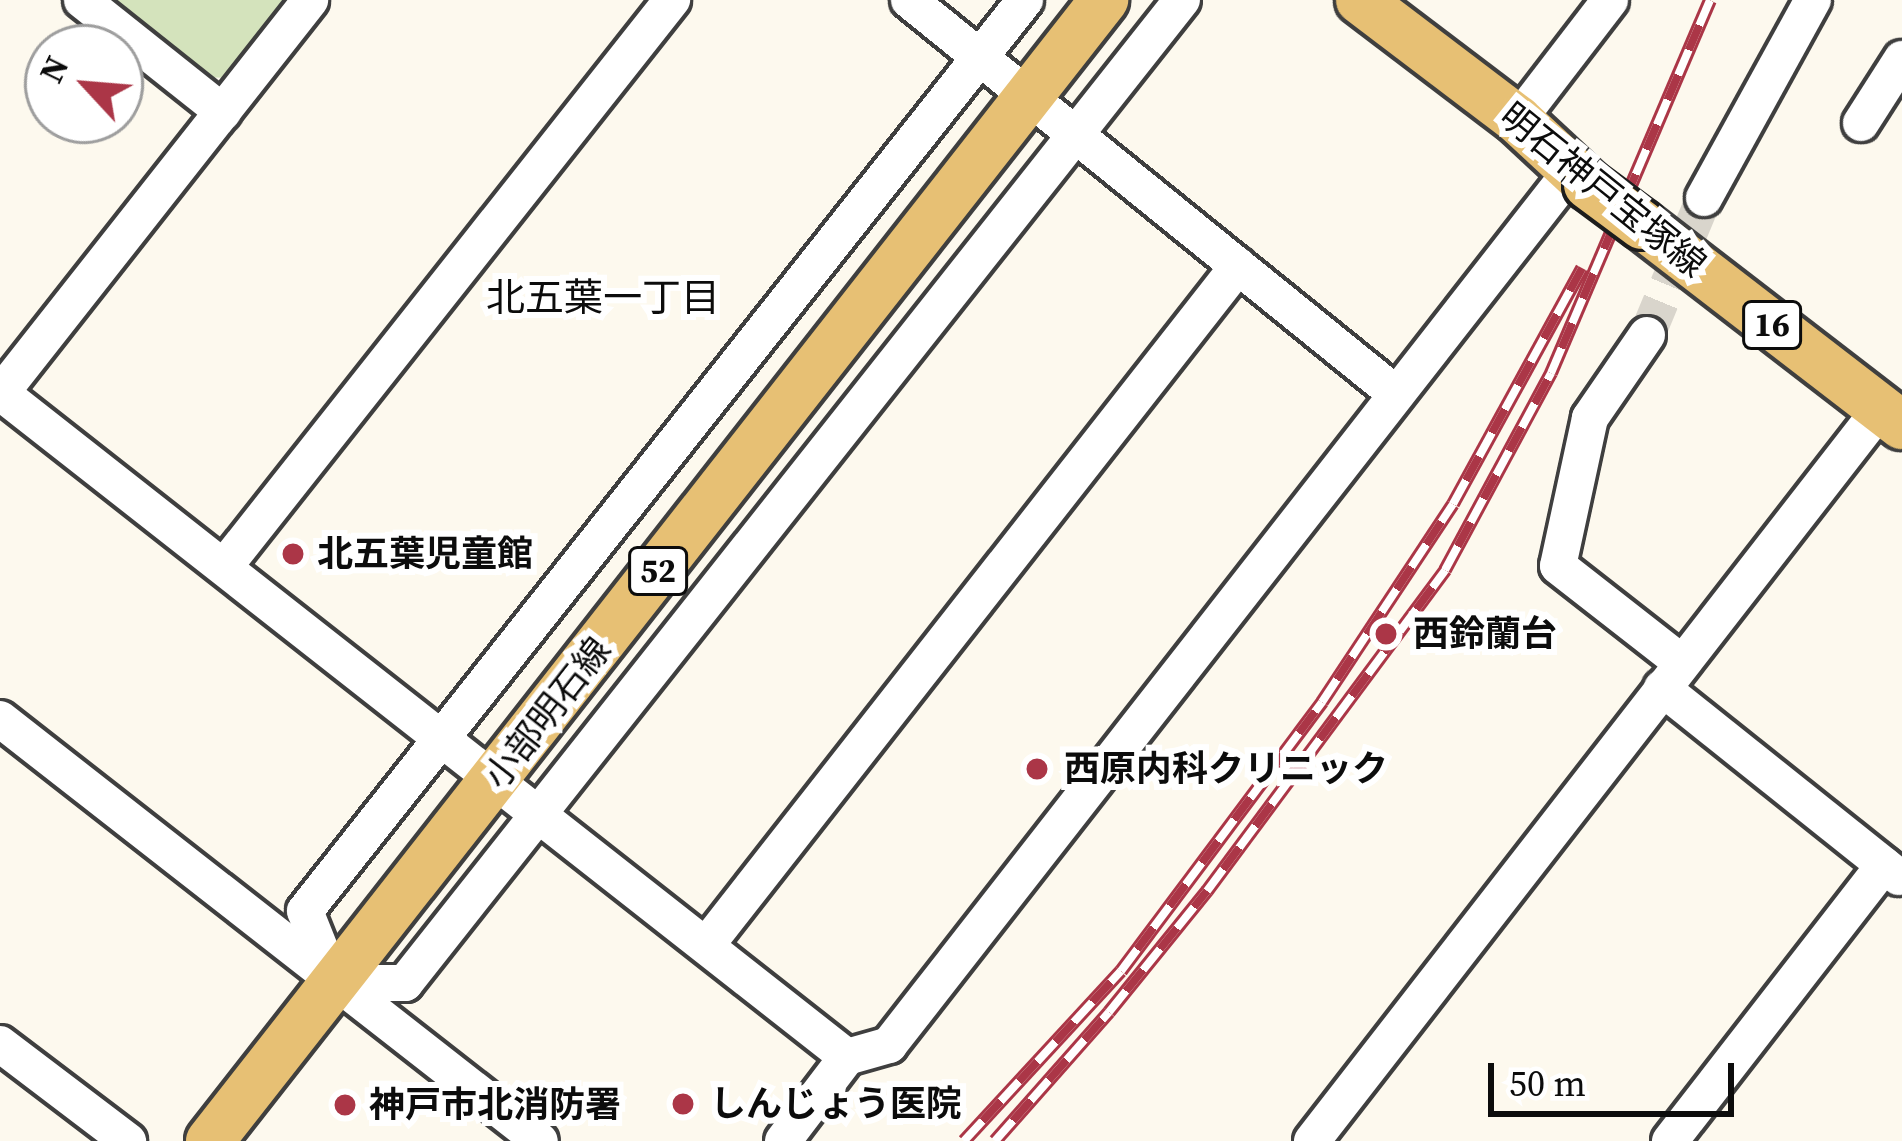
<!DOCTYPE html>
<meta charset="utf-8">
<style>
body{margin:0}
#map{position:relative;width:1902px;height:1141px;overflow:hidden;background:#fdf9ee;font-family:"Source Serif 4","Noto Sans JP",serif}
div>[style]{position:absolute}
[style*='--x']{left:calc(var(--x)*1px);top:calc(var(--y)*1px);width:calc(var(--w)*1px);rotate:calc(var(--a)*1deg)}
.green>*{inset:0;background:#d4e3bc}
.minor-tunnel>*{height:36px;margin-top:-18px;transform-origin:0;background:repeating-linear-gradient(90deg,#d9d5cc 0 36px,transparent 0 54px)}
.roads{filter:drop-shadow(3px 0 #3f3f3f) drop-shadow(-3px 0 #3f3f3f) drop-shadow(0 3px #3f3f3f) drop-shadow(0 -3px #3f3f3f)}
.minor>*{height:36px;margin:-18px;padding:0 18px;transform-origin:18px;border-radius:18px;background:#fff}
.major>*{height:48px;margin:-24px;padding:0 24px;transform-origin:24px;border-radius:24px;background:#e7c074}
.rail>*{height:14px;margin-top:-7px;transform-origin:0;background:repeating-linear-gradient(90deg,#fff 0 27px,#ab3647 0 54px);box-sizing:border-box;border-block:3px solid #ab3647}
.bridges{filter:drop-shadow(3px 0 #1d1d1d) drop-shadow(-3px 0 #1d1d1d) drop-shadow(0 3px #1d1d1d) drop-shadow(0 -3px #1d1d1d)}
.major-bridge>*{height:48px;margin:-24px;padding:0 24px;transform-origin:24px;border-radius:24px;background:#e7c074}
.dots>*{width:33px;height:33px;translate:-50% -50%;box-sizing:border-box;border:6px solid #fff;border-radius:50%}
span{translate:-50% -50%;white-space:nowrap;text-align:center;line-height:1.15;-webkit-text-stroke:12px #fff;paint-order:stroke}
.shield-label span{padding:3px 9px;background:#fff;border:3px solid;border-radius:9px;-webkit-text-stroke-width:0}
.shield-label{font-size:33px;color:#0c0c0c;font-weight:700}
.street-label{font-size:36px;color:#0c0c0c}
.poi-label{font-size:36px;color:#0c0c0c;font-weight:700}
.left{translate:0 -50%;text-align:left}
.neighbourhood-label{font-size:39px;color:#0c0c0c}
.north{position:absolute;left:24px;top:24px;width:120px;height:120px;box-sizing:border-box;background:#fff;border:3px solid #9e9e9e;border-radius:50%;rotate:296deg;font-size:33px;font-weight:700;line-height:48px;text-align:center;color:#0c0c0c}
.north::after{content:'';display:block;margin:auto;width:42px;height:54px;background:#ab3647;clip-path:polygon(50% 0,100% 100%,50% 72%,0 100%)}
.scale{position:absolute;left:1488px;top:1063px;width:246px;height:54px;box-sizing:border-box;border:6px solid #0c0c0c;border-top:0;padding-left:15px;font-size:36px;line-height:42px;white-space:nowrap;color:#0c0c0c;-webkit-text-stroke:9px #fff;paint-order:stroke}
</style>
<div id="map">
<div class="green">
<i style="clip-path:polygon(105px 0,293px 0,230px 78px,203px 77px)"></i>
</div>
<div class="minor-tunnel">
<i style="--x:1647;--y:335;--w:148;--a:-67.4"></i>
</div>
<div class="roads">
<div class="minor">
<i style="--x:82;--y:0;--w:180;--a:38.5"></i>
<i style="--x:909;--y:0;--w:626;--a:38.97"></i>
<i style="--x:1025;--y:0;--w:1161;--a:128.32"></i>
<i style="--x:305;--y:911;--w:78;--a:68.1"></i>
<i style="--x:334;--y:983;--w:71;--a:0"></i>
<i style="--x:405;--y:983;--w:1253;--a:-51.68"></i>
<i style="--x:1518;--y:120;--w:151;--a:-52.5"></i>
<i style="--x:1861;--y:123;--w:76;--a:-57.4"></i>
<i style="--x:1704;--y:198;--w:226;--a:-61.2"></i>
<i style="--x:1647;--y:335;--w:101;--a:124.5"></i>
<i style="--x:1590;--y:418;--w:151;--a:102.2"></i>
<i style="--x:1558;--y:566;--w:157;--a:38"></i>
<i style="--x:0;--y:392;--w:1077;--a:38.14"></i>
<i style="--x:1;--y:393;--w:500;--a:-51.8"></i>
<i style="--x:224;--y:567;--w:723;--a:-51.69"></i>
<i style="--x:1662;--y:688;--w:303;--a:38.6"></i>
<i style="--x:0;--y:719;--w:685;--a:38.01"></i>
<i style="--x:708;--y:943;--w:860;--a:-51.94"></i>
<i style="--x:0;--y:1044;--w:161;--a:37.2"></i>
<i style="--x:783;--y:1141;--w:106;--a:-52.7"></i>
<i style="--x:847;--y:1057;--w:44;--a:-15.9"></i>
<i style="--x:889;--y:1045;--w:1109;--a:-52.03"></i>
<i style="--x:1312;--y:1141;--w:928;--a:-52.18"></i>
<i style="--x:1670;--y:1141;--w:349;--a:-52.2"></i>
</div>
<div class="major">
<i style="--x:1360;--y:0;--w:198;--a:37.2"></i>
<i style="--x:1518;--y:120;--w:96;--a:42.9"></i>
<i style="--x:1642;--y:225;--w:328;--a:37.6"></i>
<i style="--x:210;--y:1141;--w:1450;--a:-51.92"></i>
</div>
</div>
<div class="rail">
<i style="--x:964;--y:1141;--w:231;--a:-47.3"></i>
<i style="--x:1121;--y:971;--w:336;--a:-53.2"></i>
<i style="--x:1322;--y:702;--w:237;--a:-56.5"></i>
<i style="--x:1453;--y:504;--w:269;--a:-61.3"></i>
<i style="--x:995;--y:1141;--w:172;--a:-48.5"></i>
<i style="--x:1109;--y:1012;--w:156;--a:-51"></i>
<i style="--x:1207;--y:891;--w:400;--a:-53.4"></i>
<i style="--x:1445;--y:570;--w:224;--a:-61.7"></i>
<i style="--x:1551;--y:373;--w:405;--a:-66.9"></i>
</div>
<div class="bridges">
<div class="major-bridge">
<i style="--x:1588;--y:185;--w:67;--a:36.5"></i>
</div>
</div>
<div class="dots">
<i style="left:293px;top:554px;background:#ab3647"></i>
<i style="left:1386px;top:634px;background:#ab3647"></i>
<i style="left:1037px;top:769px;background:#ab3647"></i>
<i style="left:683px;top:1104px;background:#ab3647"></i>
<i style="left:345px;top:1105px;background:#ab3647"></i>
</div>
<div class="shield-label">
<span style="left:1772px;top:325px">16</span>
<span style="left:658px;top:571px">52</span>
</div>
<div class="street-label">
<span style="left:1603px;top:190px;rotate:39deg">明石神戸宝塚線</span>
<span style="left:547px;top:713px;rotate:-52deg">小部明石線</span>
</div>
<div class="poi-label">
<span class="left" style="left:317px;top:554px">北五葉児童館</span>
<span class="left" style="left:1413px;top:634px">西鈴蘭台</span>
<span class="left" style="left:1064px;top:769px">西原内科クリニック</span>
<span class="left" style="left:710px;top:1104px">しんじょう医院</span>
<span class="left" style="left:369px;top:1105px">神戸市北消防署</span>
</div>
<div class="neighbourhood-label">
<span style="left:603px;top:298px">北五葉一丁目</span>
</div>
<div class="north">N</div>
<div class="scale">50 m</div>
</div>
